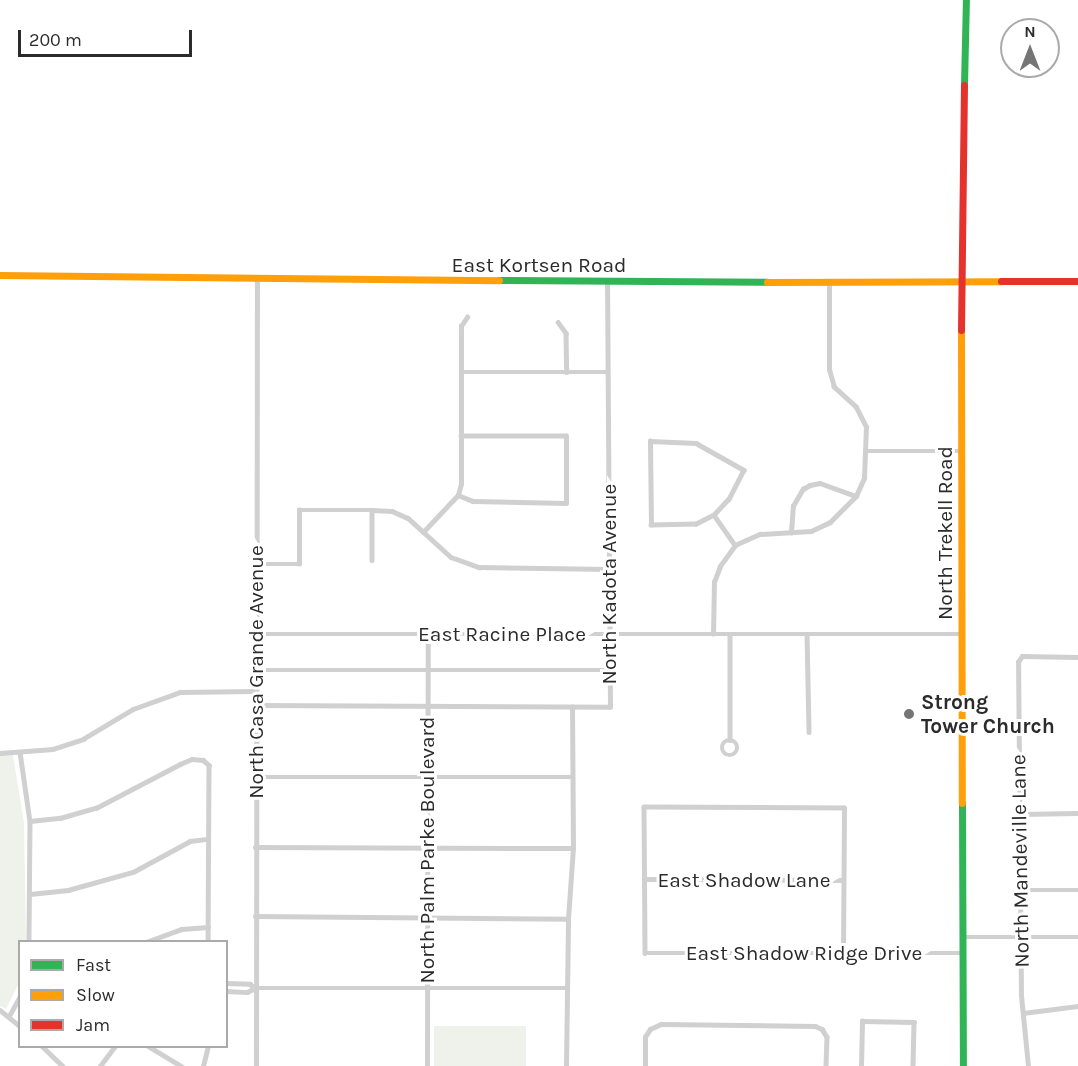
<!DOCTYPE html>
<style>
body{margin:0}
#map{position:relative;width:1078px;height:1066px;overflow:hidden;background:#fff;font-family:Karla,sans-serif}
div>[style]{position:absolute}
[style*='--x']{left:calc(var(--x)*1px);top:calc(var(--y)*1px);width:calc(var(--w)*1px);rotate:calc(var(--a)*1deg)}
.green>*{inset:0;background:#eef2eb}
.street>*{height:4.5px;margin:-2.25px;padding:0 2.25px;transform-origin:2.25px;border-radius:2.25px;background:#d0d0d0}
.street>.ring{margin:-2.25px;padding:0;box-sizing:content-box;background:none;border:4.5px solid #d0d0d0;border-radius:50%}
.fast>*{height:7px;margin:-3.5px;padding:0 3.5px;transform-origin:3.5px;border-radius:3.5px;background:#30b455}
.slow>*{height:7px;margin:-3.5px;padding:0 3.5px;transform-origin:3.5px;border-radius:3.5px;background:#ff9f0a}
.jam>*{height:7px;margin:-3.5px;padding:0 3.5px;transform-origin:3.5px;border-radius:3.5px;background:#e5322d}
.dots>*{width:16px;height:16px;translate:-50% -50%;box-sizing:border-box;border:3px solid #fff;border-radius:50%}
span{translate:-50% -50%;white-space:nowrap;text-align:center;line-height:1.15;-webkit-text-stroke:6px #fff;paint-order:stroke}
.street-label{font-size:21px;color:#2b2b2b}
.poi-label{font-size:21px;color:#2b2b2b;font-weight:700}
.left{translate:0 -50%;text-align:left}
.legend{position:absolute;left:18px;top:940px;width:210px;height:108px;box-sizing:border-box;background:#fff;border:2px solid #aaa;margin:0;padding:8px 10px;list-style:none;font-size:18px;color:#2b2b2b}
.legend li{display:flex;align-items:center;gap:12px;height:30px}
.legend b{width:30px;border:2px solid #aaa}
.north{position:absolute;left:1000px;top:18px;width:60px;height:60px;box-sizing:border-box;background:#fff;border:2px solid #aaa;border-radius:50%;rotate:0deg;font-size:16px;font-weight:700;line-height:24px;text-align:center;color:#2b2b2b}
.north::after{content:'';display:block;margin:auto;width:21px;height:27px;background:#757575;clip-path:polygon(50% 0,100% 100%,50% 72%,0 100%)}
.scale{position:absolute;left:18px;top:30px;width:174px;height:27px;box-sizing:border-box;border:3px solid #2b2b2b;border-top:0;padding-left:8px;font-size:18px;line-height:21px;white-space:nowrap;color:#2b2b2b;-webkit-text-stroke:4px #fff;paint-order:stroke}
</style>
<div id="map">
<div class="green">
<i style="clip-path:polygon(0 755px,13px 755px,24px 823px,26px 941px,20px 942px,19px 983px,6px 1009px,0 1006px)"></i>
<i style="clip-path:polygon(434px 1026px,526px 1026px,526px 1066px,434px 1066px)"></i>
</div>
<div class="street">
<i style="--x:558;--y:322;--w:14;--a:54"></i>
<i style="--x:566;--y:333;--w:39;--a:89"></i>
<i style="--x:461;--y:372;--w:147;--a:0"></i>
<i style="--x:650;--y:441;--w:46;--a:2.5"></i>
<i style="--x:696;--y:443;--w:55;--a:29.4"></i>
<i style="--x:744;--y:470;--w:33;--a:117"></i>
<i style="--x:729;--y:499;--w:22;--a:133"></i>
<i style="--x:714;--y:515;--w:20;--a:153"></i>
<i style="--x:696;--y:524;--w:45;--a:178.7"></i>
<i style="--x:651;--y:525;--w:84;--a:-90.7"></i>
<i style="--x:866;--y:451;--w:95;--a:0"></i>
<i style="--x:458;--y:495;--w:16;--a:22"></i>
<i style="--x:473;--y:501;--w:93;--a:1.2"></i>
<i style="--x:566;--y:503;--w:67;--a:-90"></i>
<i style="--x:566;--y:436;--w:105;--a:180"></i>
<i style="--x:372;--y:510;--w:50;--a:90"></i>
<i style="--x:714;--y:515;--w:37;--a:55"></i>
<i style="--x:423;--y:532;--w:51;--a:-46.6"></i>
<i style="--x:458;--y:495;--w:11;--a:-75"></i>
<i style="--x:461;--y:484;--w:158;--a:-90"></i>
<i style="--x:461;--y:326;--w:11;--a:-56"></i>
<i style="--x:791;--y:533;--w:27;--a:-86"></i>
<i style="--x:793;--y:506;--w:20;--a:-60"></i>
<i style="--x:803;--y:489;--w:8;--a:-30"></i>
<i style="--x:810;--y:485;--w:10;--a:-11"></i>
<i style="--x:820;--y:483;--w:38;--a:20"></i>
<i style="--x:257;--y:564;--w:42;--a:0"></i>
<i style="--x:299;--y:564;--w:54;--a:-90"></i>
<i style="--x:299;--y:510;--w:73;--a:0"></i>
<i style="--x:372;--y:510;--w:20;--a:3"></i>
<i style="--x:392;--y:511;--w:17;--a:24"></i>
<i style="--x:408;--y:518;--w:58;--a:42.2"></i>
<i style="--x:451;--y:557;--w:30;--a:20"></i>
<i style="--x:479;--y:567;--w:130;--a:0.9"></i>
<i style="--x:257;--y:634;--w:706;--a:0"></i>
<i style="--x:713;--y:634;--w:52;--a:-88.9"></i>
<i style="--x:714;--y:582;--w:17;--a:-69"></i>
<i style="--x:720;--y:566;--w:26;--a:-54"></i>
<i style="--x:735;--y:545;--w:27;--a:-24"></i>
<i style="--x:760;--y:534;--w:51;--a:-3.4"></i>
<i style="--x:811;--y:531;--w:21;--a:-25"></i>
<i style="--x:830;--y:522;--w:37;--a:-45"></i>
<i style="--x:856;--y:496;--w:20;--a:-66"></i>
<i style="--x:864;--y:478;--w:51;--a:-87.8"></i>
<i style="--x:866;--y:427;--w:22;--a:-117"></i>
<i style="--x:856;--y:407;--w:30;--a:-138"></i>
<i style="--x:834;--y:387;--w:18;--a:-106"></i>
<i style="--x:829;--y:370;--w:87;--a:-90"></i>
<i style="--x:730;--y:634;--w:106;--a:90"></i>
<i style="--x:807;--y:634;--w:98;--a:88.8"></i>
<i style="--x:256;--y:670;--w:354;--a:0"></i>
<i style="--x:256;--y:705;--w:354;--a:0.3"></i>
<i style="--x:610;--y:707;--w:425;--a:-90.4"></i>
<i class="ring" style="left:722px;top:740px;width:11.5px;height:11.5px"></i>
<i style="--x:20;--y:752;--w:70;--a:81.8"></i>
<i style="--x:30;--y:821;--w:121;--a:90.5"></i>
<i style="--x:0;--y:753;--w:53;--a:-4.3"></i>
<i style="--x:53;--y:749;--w:32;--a:-18"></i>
<i style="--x:83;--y:739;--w:58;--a:-31"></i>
<i style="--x:133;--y:709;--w:50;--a:-19.9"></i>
<i style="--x:180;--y:692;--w:76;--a:-0.8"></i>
<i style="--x:256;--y:777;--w:315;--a:0"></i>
<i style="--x:1019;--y:814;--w:59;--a:-1"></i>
<i style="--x:30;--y:821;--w:30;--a:-6"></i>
<i style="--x:60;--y:818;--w:37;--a:-16"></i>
<i style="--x:96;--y:808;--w:95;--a:-27.6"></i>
<i style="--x:180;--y:764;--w:13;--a:-23"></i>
<i style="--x:192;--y:759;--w:11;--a:5"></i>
<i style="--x:203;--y:760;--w:8;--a:40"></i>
<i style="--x:209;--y:765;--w:177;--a:90.3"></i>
<i style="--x:255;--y:847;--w:318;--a:0.2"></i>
<i style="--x:644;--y:879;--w:199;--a:0.3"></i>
<i style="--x:1022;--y:890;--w:56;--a:0"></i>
<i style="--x:30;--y:894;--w:38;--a:-6"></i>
<i style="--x:68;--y:890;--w:67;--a:-15.5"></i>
<i style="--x:133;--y:872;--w:65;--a:-28.5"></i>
<i style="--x:190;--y:841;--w:17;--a:-7"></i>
<i style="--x:255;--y:916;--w:313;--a:0.5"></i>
<i style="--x:963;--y:937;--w:115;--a:0"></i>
<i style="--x:146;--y:942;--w:37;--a:-20"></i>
<i style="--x:181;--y:929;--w:27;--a:-4"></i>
<i style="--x:843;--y:953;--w:145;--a:-89.6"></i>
<i style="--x:844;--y:808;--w:200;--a:-179.7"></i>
<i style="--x:644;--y:807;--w:146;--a:89.6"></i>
<i style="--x:645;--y:953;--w:318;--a:0"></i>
<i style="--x:226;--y:983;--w:24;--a:2"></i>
<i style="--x:250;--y:984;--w:6;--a:39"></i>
<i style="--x:226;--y:991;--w:21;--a:3"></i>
<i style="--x:247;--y:992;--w:9;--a:-27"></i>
<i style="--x:255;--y:988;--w:311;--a:0"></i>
<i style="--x:0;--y:1010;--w:26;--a:39"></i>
<i style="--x:1023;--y:1013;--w:55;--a:-7.3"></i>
<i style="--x:9;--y:1016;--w:23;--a:-61"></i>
<i style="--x:42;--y:1046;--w:29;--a:44"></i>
<i style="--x:148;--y:1046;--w:39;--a:31"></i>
<i style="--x:100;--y:1066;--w:25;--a:-53"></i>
<i style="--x:203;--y:1066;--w:21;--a:-76"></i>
<i style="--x:256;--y:1066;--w:787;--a:-89.93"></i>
<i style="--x:427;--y:1066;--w:432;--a:-89.9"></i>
<i style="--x:566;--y:1066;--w:147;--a:-89.2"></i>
<i style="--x:568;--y:919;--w:71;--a:-86"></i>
<i style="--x:573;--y:848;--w:141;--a:-90.4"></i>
<i style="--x:645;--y:1066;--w:29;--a:-90"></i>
<i style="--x:645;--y:1037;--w:9;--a:-58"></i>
<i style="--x:650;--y:1029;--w:12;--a:-24"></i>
<i style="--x:661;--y:1024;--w:154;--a:0.7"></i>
<i style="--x:815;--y:1026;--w:8;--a:23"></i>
<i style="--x:822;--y:1029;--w:9;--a:58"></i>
<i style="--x:827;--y:1037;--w:29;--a:92"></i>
<i style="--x:861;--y:1066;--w:45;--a:-88.7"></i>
<i style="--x:862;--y:1021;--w:52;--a:1.1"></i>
<i style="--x:914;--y:1022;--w:44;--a:91.3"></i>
<i style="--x:1028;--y:1066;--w:70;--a:-95.7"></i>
<i style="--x:1021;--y:996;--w:334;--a:-90.5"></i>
<i style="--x:1018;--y:662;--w:7;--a:-56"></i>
<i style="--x:1022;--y:656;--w:56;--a:1"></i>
</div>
<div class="fast">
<i style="--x:964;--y:85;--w:85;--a:-88.7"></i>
<i style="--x:499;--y:280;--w:268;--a:0.4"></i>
<i style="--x:962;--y:803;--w:263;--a:89.8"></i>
</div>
<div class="slow">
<i style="--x:0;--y:275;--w:499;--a:0.6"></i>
<i style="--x:767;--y:282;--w:234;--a:-0.2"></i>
<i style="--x:961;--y:330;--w:473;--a:89.9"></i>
</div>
<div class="jam">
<i style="--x:1001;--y:281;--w:77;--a:0"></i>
<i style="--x:961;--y:330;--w:245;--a:-89.3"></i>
</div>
<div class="dots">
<i style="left:909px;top:714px;background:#757575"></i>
</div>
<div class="street-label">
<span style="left:539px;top:265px">East Kortsen Road</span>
<span style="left:945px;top:533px;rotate:-90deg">North Trekell Road</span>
<span style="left:609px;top:584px;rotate:-90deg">North Kadota Avenue</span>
<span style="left:502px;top:634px">East Racine Place</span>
<span style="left:256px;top:672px;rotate:-90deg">North Casa Grande Avenue</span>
<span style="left:427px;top:850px;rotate:-90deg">North Palm Parke Boulevard</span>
<span style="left:1020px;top:861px;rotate:-91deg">North Mandeville Lane</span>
<span style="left:744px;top:880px">East Shadow Lane</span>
<span style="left:804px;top:953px">East Shadow Ridge Drive</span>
</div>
<div class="poi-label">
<span class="left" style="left:921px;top:714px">Strong<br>Tower Church</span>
</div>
<ul class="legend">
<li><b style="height:8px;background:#30b455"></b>Fast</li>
<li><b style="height:8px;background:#ff9f0a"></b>Slow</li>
<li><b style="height:8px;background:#e5322d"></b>Jam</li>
</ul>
<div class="north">N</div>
<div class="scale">200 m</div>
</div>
